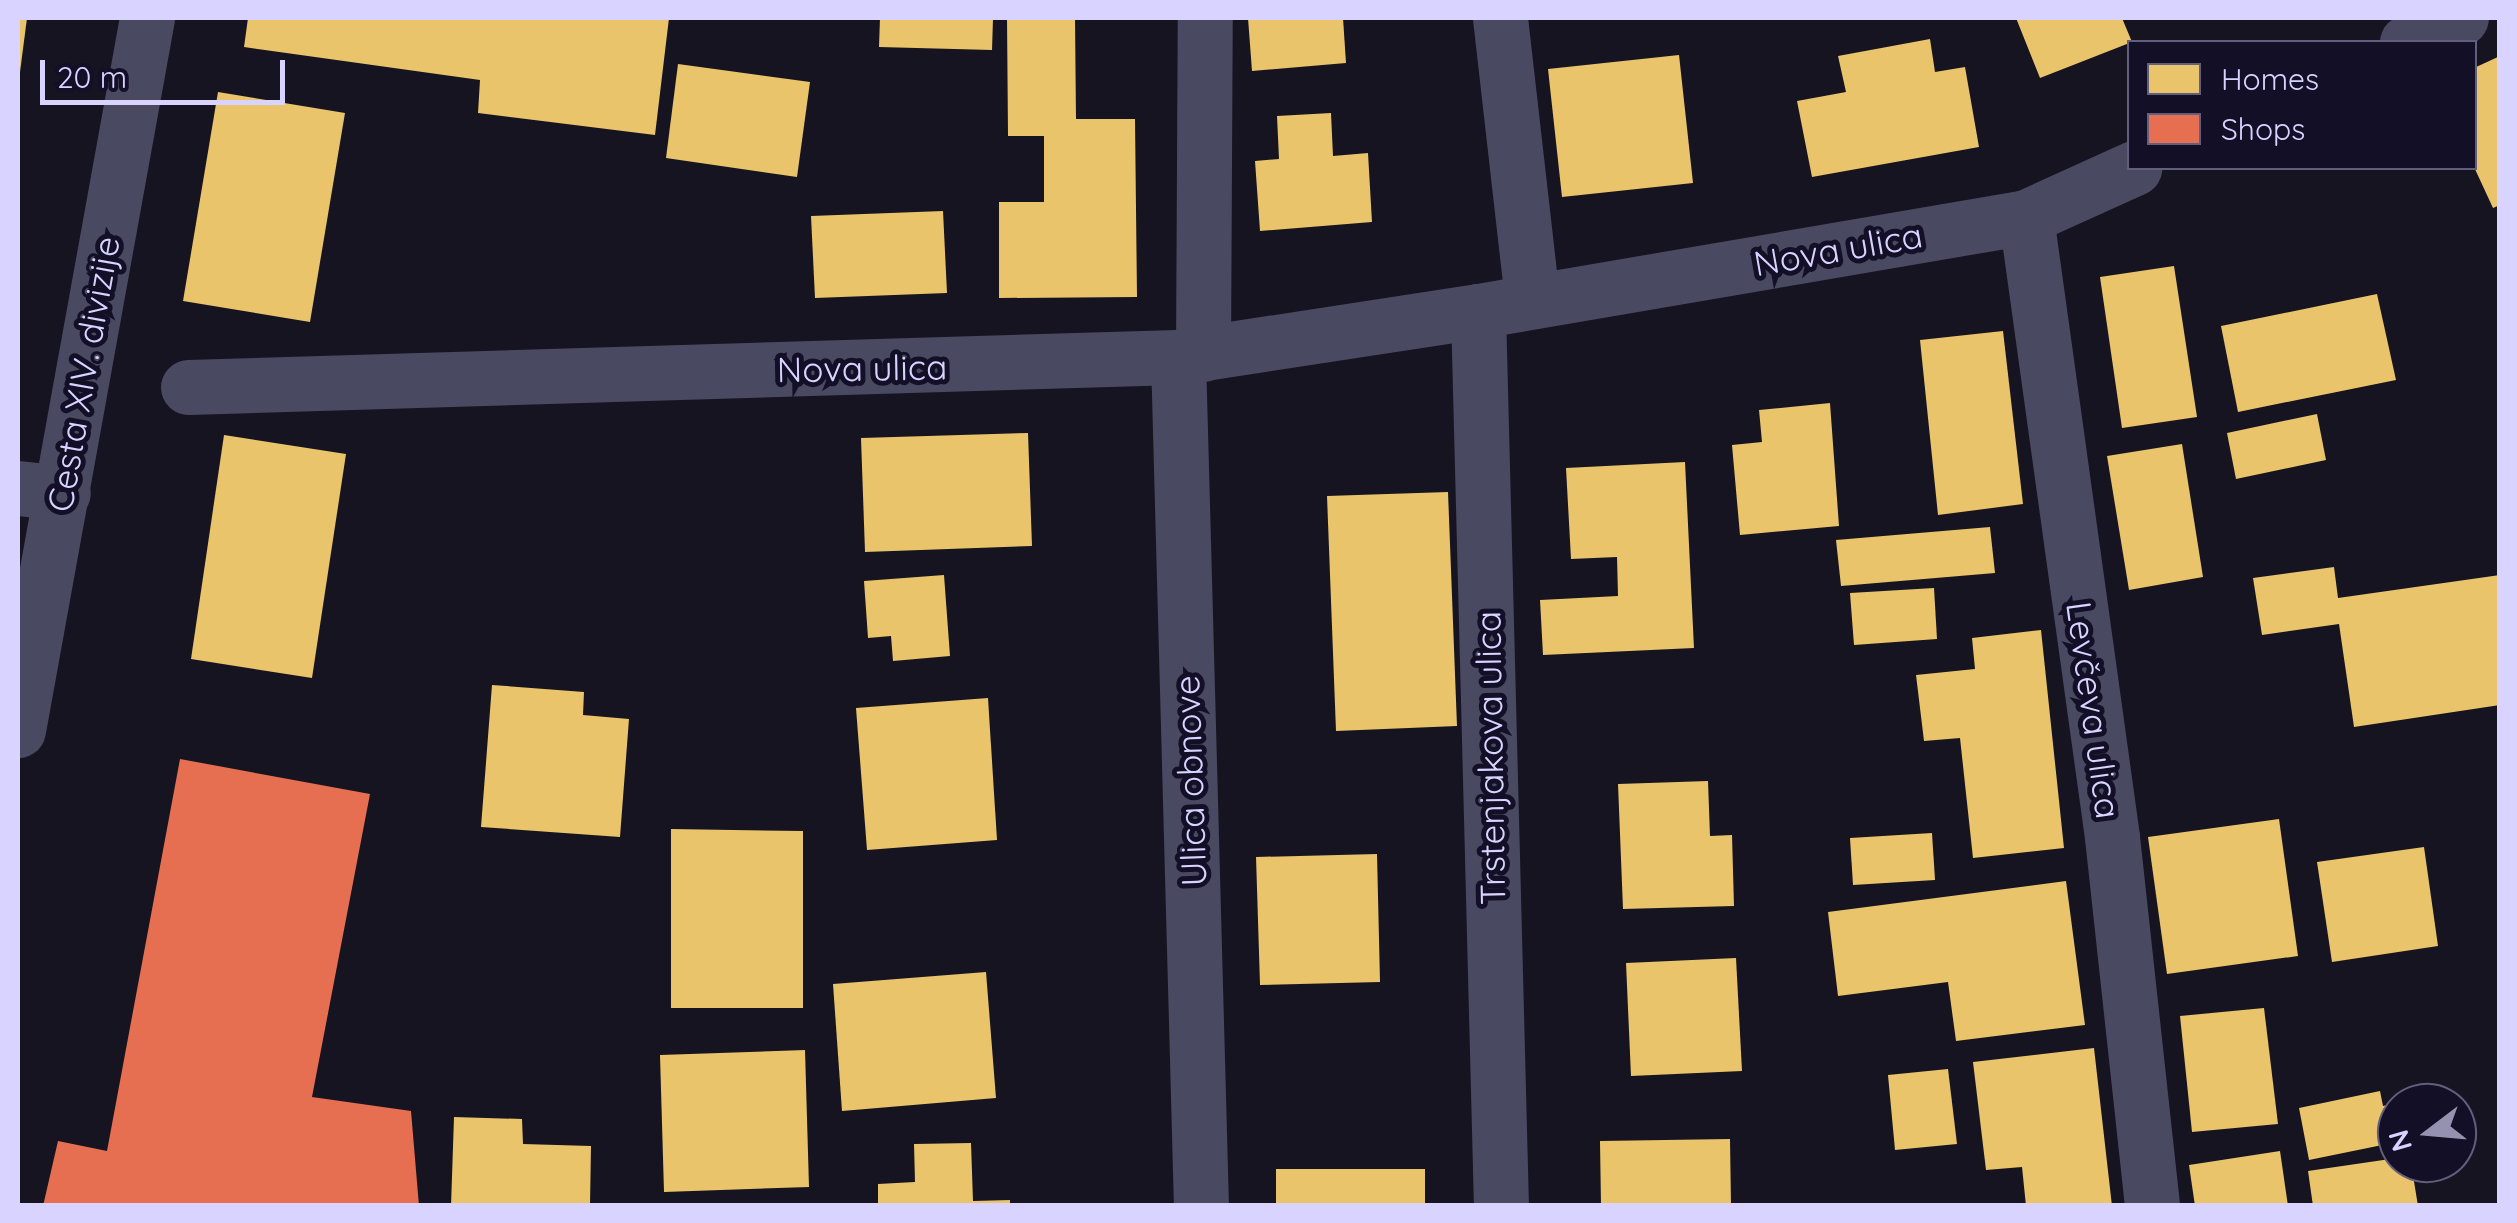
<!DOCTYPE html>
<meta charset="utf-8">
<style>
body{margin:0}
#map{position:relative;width:2517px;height:1223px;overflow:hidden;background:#161421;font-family:Quicksand,sans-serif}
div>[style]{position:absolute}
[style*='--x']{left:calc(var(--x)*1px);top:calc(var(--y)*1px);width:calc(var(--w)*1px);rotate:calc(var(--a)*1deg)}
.homes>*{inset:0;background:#e9c46a}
.shops>*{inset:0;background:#e76f51}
.minor>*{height:55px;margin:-27.5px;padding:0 27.5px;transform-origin:27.5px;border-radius:27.5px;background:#4a4962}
.tertiary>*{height:55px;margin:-27.5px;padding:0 27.5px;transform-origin:27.5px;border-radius:27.5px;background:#4a4962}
span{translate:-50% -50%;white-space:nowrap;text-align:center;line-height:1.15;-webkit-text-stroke:10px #130f26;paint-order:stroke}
.street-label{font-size:35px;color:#d9d4ff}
.frame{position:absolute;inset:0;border:20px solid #d9d4ff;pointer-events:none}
.legend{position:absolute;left:2127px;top:40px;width:350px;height:130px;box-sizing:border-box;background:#130f26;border:2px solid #625e7d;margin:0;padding:12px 18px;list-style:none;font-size:30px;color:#d9d4ff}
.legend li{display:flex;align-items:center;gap:20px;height:50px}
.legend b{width:50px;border:2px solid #625e7d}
.north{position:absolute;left:2377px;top:1083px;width:100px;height:100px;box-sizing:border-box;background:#130f26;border:2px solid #625e7d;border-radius:50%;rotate:254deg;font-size:28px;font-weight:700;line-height:40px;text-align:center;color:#d9d4ff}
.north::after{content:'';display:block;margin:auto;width:35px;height:45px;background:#9591b1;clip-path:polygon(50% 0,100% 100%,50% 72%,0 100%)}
.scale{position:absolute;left:40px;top:60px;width:245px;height:45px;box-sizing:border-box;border:5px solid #d9d4ff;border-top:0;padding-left:12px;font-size:30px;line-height:35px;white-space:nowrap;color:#d9d4ff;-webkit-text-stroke:8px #130f26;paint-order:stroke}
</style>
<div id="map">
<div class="homes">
<i style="clip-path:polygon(18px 18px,27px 18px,20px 72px,18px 72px)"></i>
<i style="clip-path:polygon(248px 18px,669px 18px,655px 135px,478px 113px,480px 80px,244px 47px)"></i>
<i style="clip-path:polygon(880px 18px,993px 18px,992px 50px,879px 47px)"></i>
<i style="clip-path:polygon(1007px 18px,1075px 18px,1076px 119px,1135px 119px,1137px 297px,999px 298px,999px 202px,1044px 202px,1044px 136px,1008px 136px)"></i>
<i style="clip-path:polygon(1248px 18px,1343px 18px,1346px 63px,1252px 71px)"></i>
<i style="clip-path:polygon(2016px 18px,2122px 18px,2132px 42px,2040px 78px)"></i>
<i style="clip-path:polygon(1930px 39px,1935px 72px,1965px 67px,1979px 147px,1812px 177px,1797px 101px,1846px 92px,1838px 56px)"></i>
<i style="clip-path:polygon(1679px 55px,1693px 183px,1562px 197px,1548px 69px)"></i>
<i style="clip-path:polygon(2500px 56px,2500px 205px,2493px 208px,2474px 167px,2474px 68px)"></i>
<i style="clip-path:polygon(678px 64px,810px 82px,797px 177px,666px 158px)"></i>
<i style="clip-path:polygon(218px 92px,345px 113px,310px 322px,183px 301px)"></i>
<i style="clip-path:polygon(1331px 113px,1333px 156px,1368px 153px,1372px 222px,1260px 231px,1255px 161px,1279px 159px,1277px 116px)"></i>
<i style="clip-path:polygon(943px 211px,947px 293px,815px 298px,811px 216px)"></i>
<i style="clip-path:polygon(2174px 266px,2197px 417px,2122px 428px,2100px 277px)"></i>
<i style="clip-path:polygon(2377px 294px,2396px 380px,2238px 412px,2221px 326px)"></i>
<i style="clip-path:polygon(2003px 331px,2023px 504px,1938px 515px,1920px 340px)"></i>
<i style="clip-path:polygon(1830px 403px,1839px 526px,1740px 535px,1732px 445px,1762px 442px,1759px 410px)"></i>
<i style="clip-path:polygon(2317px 414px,2326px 460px,2236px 479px,2227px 433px)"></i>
<i style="clip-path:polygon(1028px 433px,1032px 546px,865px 552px,861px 438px)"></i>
<i style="clip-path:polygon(224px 435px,346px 454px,312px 678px,191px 659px)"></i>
<i style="clip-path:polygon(2182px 444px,2203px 577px,2129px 590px,2107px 456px)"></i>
<i style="clip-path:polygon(1685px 462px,1694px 648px,1543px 655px,1540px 600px,1618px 596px,1617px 557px,1571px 559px,1566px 468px)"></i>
<i style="clip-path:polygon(1448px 492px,1457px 726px,1336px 731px,1327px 496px)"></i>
<i style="clip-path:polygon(1990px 527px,1995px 573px,1841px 586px,1836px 540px)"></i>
<i style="clip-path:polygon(2334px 567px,2338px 598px,2500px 575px,2500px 705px,2354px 727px,2339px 624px,2262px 635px,2253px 578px)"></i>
<i style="clip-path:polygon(944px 575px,950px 656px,893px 661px,891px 636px,868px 638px,864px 581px)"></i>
<i style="clip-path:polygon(1934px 588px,1937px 639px,1854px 645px,1850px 593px)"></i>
<i style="clip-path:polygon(2041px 630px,2064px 848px,1973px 858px,1960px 738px,1924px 741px,1916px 675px,1975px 669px,1972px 638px)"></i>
<i style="clip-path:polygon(492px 685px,584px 692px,583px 715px,629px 719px,620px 837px,481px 827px)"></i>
<i style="clip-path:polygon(988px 698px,997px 840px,867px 850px,856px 708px)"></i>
<i style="clip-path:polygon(1708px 781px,1710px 836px,1732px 835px,1734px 906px,1623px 909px,1618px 784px)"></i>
<i style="clip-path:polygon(2279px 819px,2298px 956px,2167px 974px,2148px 837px)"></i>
<i style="clip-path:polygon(671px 829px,803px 831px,803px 1008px,671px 1008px)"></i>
<i style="clip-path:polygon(1932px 833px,1935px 880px,1853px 885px,1850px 838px)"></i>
<i style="clip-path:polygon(2424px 847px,2438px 946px,2332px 962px,2317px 862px)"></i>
<i style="clip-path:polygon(1377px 854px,1380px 982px,1260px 985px,1256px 857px)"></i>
<i style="clip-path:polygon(2066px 881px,2085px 1025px,1956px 1041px,1948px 982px,1838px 996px,1828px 912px)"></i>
<i style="clip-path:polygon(1736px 958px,1742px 1071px,1631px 1076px,1626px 963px)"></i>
<i style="clip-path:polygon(986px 972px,996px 1098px,842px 1111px,833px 984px)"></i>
<i style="clip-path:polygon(2264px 1008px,2278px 1124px,2192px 1132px,2180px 1016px)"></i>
<i style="clip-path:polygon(2094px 1048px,2112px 1206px,2026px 1206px,2022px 1167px,1986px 1170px,1973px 1062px)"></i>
<i style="clip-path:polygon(805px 1050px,809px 1187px,664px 1192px,660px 1055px)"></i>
<i style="clip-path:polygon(1948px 1069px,1957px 1144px,1895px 1150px,1888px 1075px)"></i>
<i style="clip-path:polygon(2380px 1091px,2383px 1106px,2397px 1103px,2397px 1142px,2309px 1160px,2299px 1108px)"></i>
<i style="clip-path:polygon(2440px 1095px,2441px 1103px,2407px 1103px,2407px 1101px)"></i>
<i style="clip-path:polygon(454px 1117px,522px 1119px,523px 1144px,591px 1146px,590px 1206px,451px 1206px)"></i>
<i style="clip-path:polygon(1730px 1139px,1731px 1206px,1601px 1206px,1600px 1141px)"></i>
<i style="clip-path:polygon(971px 1143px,973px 1201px,1010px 1200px,1010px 1206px,878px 1206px,878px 1184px,915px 1182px,914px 1144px)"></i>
<i style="clip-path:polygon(2280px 1151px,2288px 1206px,2195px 1206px,2189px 1165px)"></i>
<i style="clip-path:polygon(2397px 1158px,2397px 1163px,2411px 1163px,2418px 1206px,2313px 1206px,2308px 1171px)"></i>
<i style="clip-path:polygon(1276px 1169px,1425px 1169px,1425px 1206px,1276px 1206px)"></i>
</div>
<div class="shops">
<i style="clip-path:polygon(180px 759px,370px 794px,312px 1097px,411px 1111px,419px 1206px,43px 1206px,58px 1141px,107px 1151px)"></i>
</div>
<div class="minor">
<i style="--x:1500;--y:18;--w:285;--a:83.5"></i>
<i style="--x:2407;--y:42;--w:59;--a:-24"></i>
<i style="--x:2026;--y:217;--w:626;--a:82.1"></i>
<i style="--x:2112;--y:837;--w:371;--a:83.8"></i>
<i style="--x:1478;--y:311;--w:895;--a:88.53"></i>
<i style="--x:1203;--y:354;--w:336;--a:-89.7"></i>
<i style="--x:1178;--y:357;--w:849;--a:88.45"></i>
<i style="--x:188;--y:387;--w:990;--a:-1.74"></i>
<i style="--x:1178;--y:357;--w:304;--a:-8.7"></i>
<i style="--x:1478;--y:311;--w:556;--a:-9.73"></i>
<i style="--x:2026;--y:217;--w:119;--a:-24.4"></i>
</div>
<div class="tertiary">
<i style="--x:18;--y:488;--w:45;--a:6.3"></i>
<i style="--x:18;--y:730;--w:724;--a:-79.73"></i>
</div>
<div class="street-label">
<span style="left:1838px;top:249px;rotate:-10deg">Nova ulica</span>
<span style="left:862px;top:368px;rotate:-1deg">Nova ulica</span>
<span style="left:83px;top:374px;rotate:-80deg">Cesta XIV. divizije</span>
<span style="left:2094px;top:710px;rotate:82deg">Levčeva ulica</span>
<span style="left:1490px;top:758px;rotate:-91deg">Trstenjakova ulica</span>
<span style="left:1190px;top:781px;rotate:-92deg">Ulica obnove</span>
</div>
<div class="frame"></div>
<ul class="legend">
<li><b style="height:28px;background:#e9c46a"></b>Homes</li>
<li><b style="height:28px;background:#e76f51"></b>Shops</li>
</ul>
<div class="north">N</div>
<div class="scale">20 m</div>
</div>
